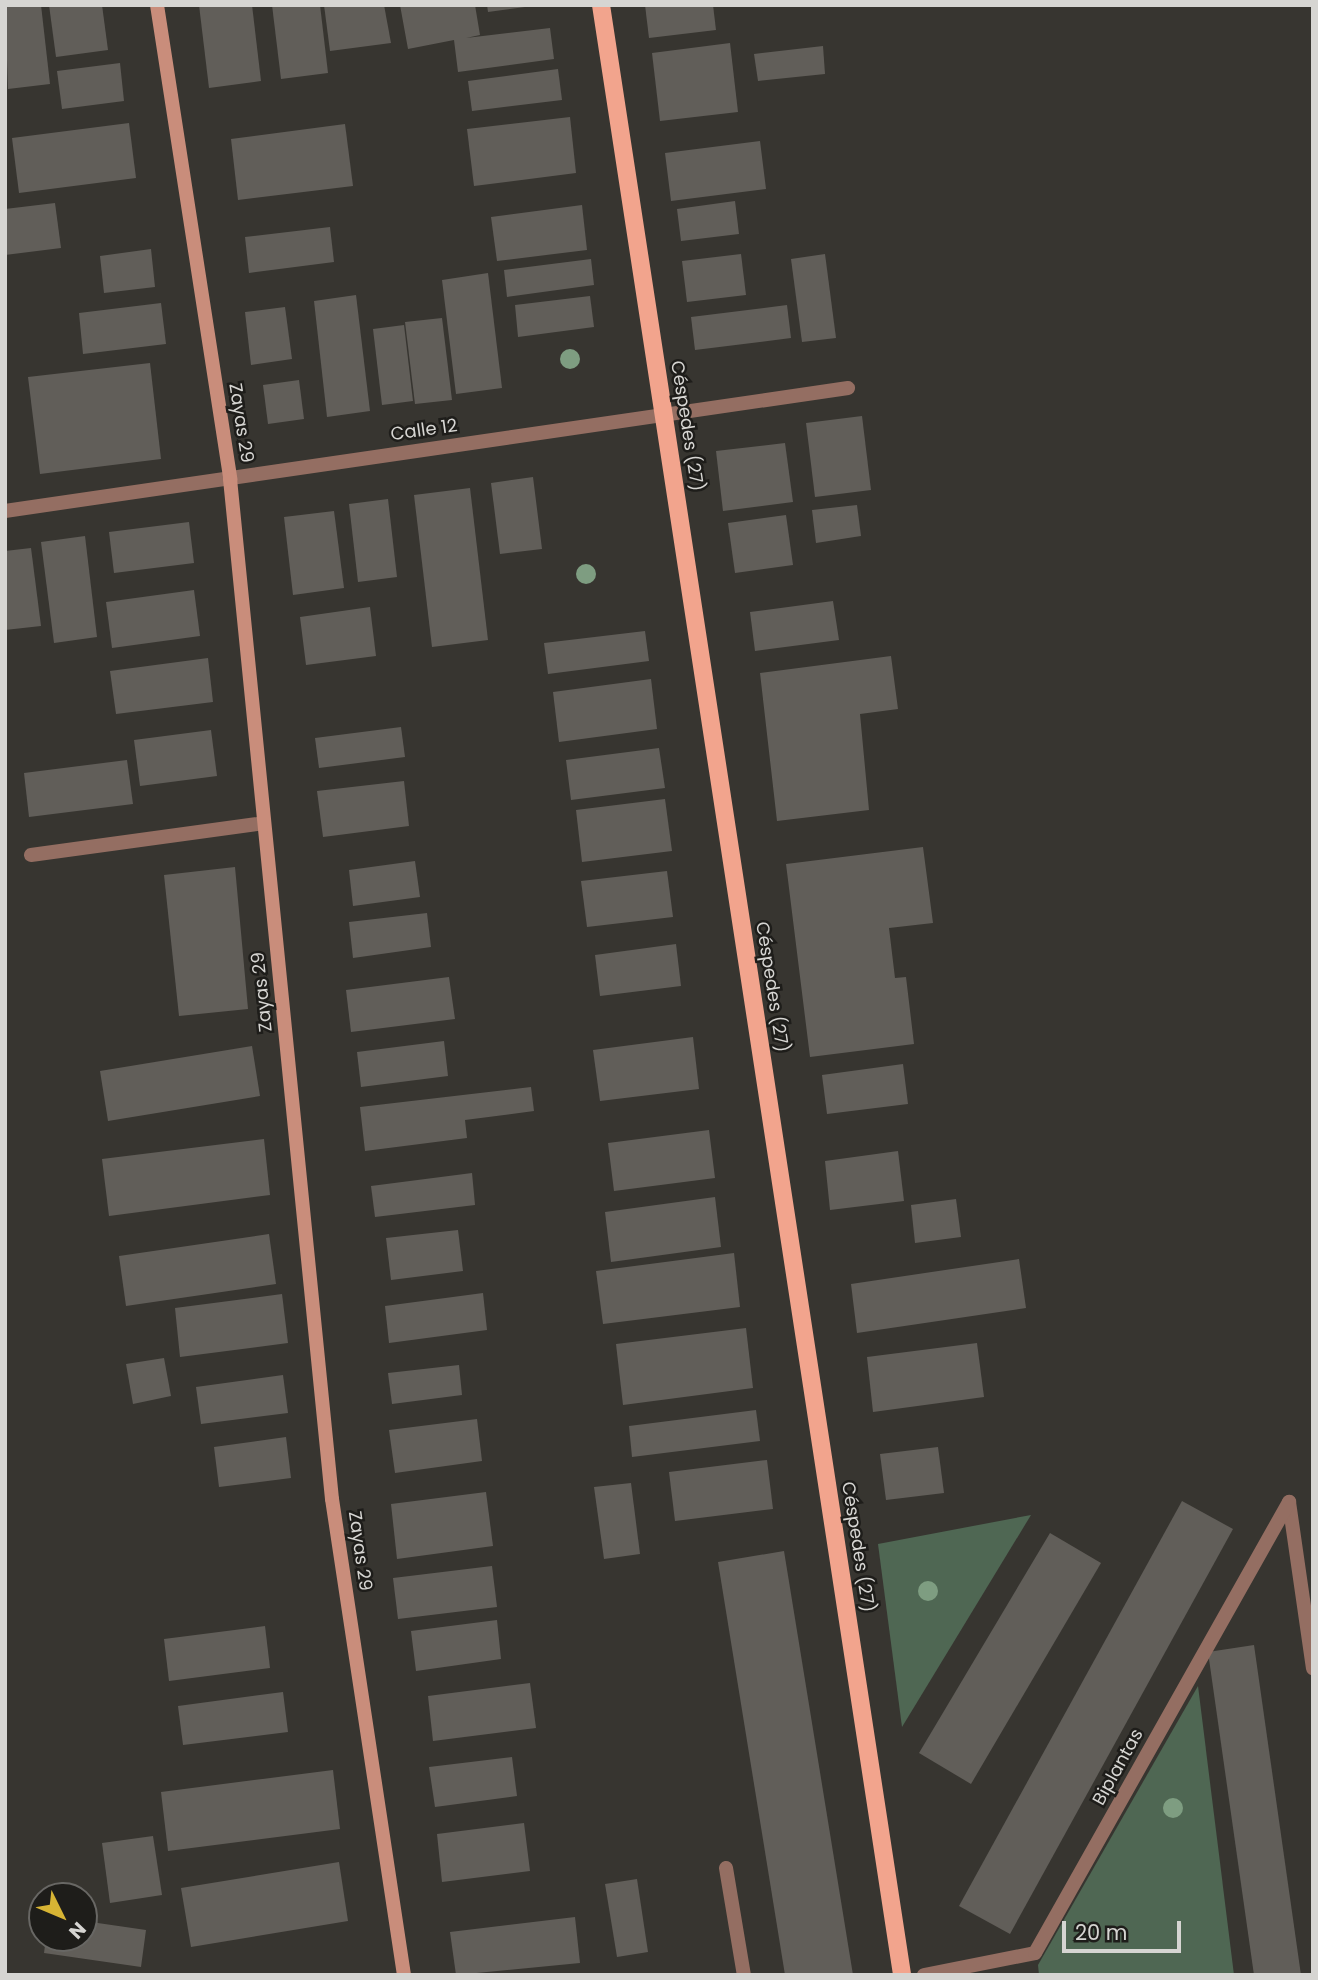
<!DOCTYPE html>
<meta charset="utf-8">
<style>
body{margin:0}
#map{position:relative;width:1318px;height:1980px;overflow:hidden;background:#373530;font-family:Poppins,sans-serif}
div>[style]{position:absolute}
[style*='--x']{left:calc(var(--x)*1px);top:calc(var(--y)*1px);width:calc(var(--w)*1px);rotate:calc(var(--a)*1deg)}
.green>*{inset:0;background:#4f6753}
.building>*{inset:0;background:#615e59}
.lane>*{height:14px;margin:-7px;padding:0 7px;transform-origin:7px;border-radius:7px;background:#946e62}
.street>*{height:14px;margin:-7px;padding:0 7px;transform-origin:7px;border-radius:7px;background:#946e62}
.secondary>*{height:14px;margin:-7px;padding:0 7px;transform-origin:7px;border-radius:7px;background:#c98d7b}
.primary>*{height:18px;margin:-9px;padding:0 9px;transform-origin:9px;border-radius:9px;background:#f2a48d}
.trees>*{width:20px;height:20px;margin:-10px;border-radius:50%;background:#7e9d81}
span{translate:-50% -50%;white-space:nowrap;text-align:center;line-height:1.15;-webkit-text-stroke:5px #1e1d1a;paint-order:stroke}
.street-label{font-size:18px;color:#d6d5d2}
.frame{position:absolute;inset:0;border:7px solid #d6d5d2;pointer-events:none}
.north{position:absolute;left:28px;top:1882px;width:70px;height:70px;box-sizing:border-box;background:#1e1d1a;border:2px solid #686764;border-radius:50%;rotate:133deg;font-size:19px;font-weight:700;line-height:28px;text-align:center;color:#d6d5d2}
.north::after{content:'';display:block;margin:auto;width:24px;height:32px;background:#d7b434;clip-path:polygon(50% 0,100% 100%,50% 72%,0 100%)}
.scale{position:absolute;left:1062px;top:1921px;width:119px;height:32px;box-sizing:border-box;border:4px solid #d6d5d2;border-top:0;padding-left:9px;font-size:21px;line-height:24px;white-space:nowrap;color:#d6d5d2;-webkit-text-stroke:5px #1e1d1a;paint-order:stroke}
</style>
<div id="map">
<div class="green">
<i style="clip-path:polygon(1031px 1515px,902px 1727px,878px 1544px)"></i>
<i style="clip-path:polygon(1198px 1686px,1234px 1975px,1039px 1975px,1038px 1965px)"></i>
</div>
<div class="building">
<i style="clip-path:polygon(5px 5px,41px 5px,50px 84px,8px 89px)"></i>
<i style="clip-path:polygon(49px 5px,102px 5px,108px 50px,56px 57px)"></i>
<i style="clip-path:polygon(199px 5px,252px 5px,261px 81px,209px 88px)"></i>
<i style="clip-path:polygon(272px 5px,320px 5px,328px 73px,281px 79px)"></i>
<i style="clip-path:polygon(324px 5px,384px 5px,391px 43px,330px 51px)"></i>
<i style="clip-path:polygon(400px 5px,475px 5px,480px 35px,466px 38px,550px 28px,554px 59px,458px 72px,454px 40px,408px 49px)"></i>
<i style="clip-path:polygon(487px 5px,525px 5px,525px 7px,488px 12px)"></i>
<i style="clip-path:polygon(645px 5px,713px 5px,716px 30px,649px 38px)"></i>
<i style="clip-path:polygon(730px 43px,738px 112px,660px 121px,652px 53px)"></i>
<i style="clip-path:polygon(823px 46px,825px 74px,758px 81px,754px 54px)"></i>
<i style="clip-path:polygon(120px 63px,124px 101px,62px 109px,57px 71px)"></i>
<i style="clip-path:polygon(558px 69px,562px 100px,472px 111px,468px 81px)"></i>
<i style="clip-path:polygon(570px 117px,576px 173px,474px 186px,467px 129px)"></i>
<i style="clip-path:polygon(129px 123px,136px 178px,19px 193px,12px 138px)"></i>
<i style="clip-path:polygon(345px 124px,353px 186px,238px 200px,231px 139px)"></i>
<i style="clip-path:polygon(760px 141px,766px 189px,671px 201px,665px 153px)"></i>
<i style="clip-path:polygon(735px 201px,739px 234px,681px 241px,677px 209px)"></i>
<i style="clip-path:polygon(55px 203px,61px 248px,5px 255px,5px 209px)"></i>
<i style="clip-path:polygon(582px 205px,587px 250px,497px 261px,491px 217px)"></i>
<i style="clip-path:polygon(330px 227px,334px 262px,249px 273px,245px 237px)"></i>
<i style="clip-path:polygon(151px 249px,155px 287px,104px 293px,100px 256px)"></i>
<i style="clip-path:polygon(741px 254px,746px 295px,687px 302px,682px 261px)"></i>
<i style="clip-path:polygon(825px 254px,836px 338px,802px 342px,791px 259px)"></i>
<i style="clip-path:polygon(591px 259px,594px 285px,507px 297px,504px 270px)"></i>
<i style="clip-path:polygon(488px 273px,502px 388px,456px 394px,442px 280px)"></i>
<i style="clip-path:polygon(356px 295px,370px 411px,327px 417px,314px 301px)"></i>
<i style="clip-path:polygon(590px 296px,594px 327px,518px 337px,515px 305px)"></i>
<i style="clip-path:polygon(161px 303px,166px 344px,83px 354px,79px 313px)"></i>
<i style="clip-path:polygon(787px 305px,791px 338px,695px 350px,691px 317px)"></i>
<i style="clip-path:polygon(285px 307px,292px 359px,251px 365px,245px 312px)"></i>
<i style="clip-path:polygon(442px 318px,452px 400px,415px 404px,405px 322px)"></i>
<i style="clip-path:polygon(404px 325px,413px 401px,382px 405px,373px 329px)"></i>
<i style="clip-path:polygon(150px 363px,161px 459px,40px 474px,28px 377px)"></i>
<i style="clip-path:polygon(299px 380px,304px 419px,268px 424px,263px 385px)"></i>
<i style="clip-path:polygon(862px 416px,871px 490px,815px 497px,806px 423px)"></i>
<i style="clip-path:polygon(785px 443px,793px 502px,723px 511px,716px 451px)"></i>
<i style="clip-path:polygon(533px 477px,542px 549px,500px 554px,491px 483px)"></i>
<i style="clip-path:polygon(470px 488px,488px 640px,432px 647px,414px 495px)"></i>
<i style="clip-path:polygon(388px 499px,397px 577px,358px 582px,349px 504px)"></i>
<i style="clip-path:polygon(857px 505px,861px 536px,816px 543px,812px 510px)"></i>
<i style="clip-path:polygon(334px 511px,344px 588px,293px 595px,284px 517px)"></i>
<i style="clip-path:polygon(786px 515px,793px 565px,735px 573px,728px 523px)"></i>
<i style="clip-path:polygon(189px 522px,194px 563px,114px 573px,109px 532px)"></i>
<i style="clip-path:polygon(85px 536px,97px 637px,54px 643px,41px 542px)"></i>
<i style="clip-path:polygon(31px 548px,41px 626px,5px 630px,5px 551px)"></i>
<i style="clip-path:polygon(194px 590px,200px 636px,112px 648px,106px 602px)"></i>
<i style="clip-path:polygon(833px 601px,839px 640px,755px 651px,750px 612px)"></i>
<i style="clip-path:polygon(370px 607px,376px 656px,306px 665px,300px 617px)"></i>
<i style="clip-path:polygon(645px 631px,649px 661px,548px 674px,544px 643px)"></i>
<i style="clip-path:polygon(891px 656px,898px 709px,860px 714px,869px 810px,777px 821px,760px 673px)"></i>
<i style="clip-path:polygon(208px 658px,213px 702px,116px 714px,110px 671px)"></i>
<i style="clip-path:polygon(651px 679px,657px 729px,559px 742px,553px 692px)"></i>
<i style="clip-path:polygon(401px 727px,405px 757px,319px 768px,315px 738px)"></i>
<i style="clip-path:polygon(211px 730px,217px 776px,140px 786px,134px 740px)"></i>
<i style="clip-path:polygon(659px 748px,665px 788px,571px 800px,566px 760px)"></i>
<i style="clip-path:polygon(127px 760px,133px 804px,29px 817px,24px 773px)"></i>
<i style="clip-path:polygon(404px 781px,409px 826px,323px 837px,317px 791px)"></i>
<i style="clip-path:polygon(665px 799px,672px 851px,582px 862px,576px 810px)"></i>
<i style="clip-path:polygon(923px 847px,933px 923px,889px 928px,895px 978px,906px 977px,914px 1044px,810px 1057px,786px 864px)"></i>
<i style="clip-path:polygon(415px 861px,420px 897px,353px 906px,349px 870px)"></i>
<i style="clip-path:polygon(235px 867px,248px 1009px,179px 1016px,164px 875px)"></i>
<i style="clip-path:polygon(667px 871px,673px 917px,587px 927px,581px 881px)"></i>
<i style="clip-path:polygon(427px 913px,431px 947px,353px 958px,349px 922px)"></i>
<i style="clip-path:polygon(676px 944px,681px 986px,600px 996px,595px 955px)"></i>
<i style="clip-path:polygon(449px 977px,455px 1019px,351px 1032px,346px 990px)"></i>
<i style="clip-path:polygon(693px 1037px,699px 1089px,600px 1101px,593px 1050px)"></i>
<i style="clip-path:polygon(444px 1041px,448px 1076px,361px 1087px,357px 1052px)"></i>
<i style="clip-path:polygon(252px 1046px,260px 1096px,108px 1121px,100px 1071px)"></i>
<i style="clip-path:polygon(903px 1064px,908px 1104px,827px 1114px,822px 1075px)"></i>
<i style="clip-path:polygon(531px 1087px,534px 1111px,465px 1120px,467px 1138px,365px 1151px,360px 1107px)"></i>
<i style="clip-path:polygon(709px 1130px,715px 1178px,614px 1191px,608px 1143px)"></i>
<i style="clip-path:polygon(264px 1139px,270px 1195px,109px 1216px,102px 1159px)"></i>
<i style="clip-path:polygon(898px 1151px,904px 1201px,830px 1210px,825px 1161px)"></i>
<i style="clip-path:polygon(472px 1173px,475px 1205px,375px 1217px,371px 1186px)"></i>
<i style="clip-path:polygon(715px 1197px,721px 1247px,611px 1262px,605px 1212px)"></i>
<i style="clip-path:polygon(956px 1199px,961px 1237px,915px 1243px,911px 1205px)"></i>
<i style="clip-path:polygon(458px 1230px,463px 1271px,391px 1280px,386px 1238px)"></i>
<i style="clip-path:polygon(269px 1234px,276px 1284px,126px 1306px,119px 1256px)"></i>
<i style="clip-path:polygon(734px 1253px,740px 1307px,603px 1324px,596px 1271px)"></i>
<i style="clip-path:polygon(1019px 1259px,1026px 1308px,857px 1333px,851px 1284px)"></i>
<i style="clip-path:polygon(483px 1293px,487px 1330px,389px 1343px,385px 1306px)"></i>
<i style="clip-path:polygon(282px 1294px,288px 1343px,180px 1357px,175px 1308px)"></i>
<i style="clip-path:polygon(746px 1328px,753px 1388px,623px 1405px,616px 1344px)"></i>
<i style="clip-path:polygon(977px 1343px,984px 1397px,873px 1412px,867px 1357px)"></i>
<i style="clip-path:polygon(164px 1358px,171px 1396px,133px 1404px,126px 1364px)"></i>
<i style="clip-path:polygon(459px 1365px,462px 1395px,392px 1404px,388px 1373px)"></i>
<i style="clip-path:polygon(283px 1375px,288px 1413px,201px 1424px,196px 1387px)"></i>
<i style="clip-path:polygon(756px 1410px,760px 1441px,632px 1457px,629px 1426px)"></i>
<i style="clip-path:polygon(477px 1419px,482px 1461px,395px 1473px,389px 1430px)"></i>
<i style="clip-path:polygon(286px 1437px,291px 1478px,219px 1487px,214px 1447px)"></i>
<i style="clip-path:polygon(938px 1447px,944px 1493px,886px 1500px,880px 1454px)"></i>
<i style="clip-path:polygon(767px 1460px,773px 1509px,675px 1521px,669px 1472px)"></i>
<i style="clip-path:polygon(631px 1483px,640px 1554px,604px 1559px,594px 1487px)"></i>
<i style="clip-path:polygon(486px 1492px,493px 1546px,397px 1559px,391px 1504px)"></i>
<i style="clip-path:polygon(1182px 1501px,1233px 1529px,1010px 1934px,959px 1906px)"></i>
<i style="clip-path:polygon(1050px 1533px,1101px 1563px,971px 1784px,919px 1753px)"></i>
<i style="clip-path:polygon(784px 1551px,853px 1975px,785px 1975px,718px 1562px)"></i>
<i style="clip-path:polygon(492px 1566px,497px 1607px,398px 1619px,393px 1578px)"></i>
<i style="clip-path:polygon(497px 1620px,501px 1659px,416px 1671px,411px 1631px)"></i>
<i style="clip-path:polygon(265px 1626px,270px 1668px,169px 1681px,164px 1639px)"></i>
<i style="clip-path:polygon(1254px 1645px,1301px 1975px,1254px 1975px,1208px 1652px)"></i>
<i style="clip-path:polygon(530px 1683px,536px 1728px,433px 1741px,428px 1696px)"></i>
<i style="clip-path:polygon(283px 1692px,288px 1732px,183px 1745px,178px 1706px)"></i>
<i style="clip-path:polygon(512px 1757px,517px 1796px,435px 1807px,429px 1767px)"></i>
<i style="clip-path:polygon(333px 1770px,340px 1829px,168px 1851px,161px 1792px)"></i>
<i style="clip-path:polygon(524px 1823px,530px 1871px,442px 1882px,437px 1834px)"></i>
<i style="clip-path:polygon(153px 1836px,162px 1895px,110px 1903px,102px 1843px)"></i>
<i style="clip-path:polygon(339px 1862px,348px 1921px,191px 1947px,181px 1888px)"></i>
<i style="clip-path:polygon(637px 1879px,648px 1952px,617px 1957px,605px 1884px)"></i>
<i style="clip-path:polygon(575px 1917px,580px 1963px,456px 1975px,450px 1932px)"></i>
<i style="clip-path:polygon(84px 1921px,146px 1930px,141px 1967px,44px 1953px,46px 1938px,84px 1938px)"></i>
</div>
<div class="lane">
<i style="--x:31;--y:855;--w:235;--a:-7.8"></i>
<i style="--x:726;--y:1868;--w:109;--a:80.5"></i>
</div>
<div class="street">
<i style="--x:5;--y:511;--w:852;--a:-8.3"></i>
<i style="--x:1289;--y:1502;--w:168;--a:81.8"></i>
<i style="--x:924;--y:1975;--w:113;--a:-11.2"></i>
<i style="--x:1035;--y:1953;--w:518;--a:-60.61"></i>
</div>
<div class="secondary">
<i style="--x:157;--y:5;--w:480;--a:81.2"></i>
<i style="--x:230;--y:479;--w:1025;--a:84.29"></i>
<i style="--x:332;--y:1499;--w:481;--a:81.4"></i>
</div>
<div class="primary">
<i style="--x:601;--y:5;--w:1993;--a:81.31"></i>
</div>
<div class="trees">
<i style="left:570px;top:359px"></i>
<i style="left:586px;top:574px"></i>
<i style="left:928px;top:1591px"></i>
<i style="left:1173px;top:1808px"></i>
</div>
<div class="street-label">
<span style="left:241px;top:423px;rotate:81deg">Zayas 29</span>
<span style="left:687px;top:426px;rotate:81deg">Céspedes (27)</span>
<span style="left:424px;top:430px;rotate:-8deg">Calle 12</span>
<span style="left:772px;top:987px;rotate:81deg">Céspedes (27)</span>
<span style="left:262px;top:992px;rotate:-96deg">Zayas 29</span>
<span style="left:858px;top:1547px;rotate:81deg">Céspedes (27)</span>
<span style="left:360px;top:1551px;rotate:82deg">Zayas 29</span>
<span style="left:1118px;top:1767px;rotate:-61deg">Biplantas</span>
</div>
<div class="frame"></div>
<div class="north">N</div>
<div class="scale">20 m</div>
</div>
